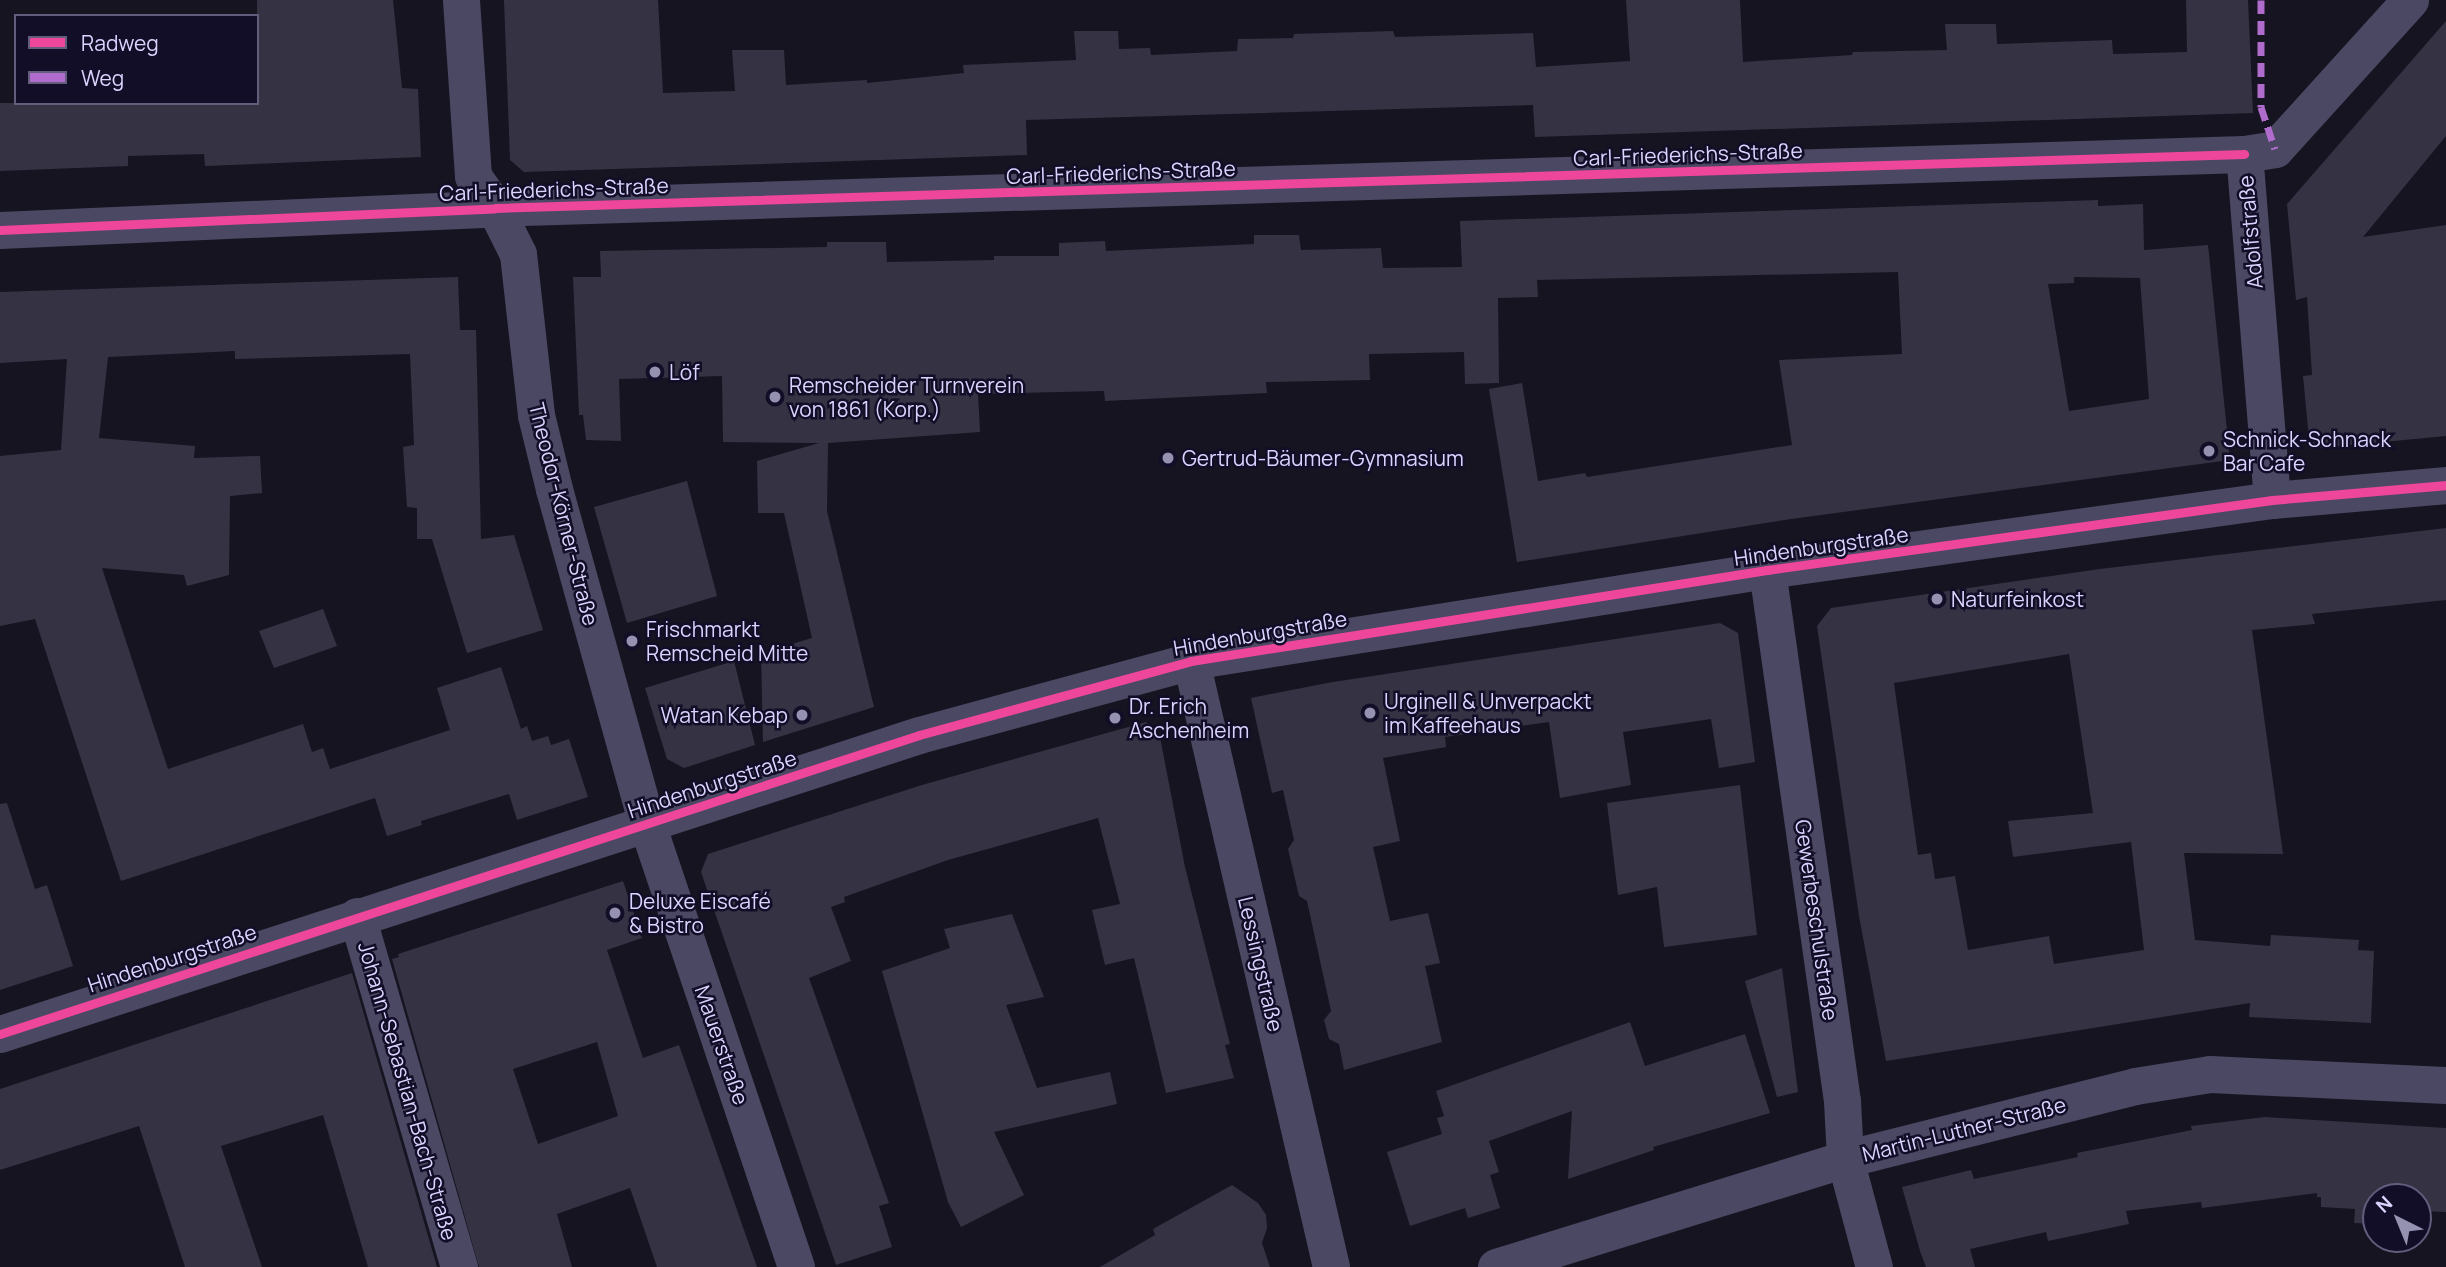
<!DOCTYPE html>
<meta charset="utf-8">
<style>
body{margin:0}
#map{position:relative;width:2446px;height:1267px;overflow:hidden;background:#161421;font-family:Manrope,sans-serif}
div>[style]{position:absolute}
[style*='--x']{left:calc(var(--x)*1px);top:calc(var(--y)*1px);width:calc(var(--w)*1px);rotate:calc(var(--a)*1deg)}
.building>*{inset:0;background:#353244}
.minor>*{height:37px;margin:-18.5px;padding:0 18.5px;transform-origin:18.5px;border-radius:18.5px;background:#4a4862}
.quiet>*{height:7px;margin-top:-3.5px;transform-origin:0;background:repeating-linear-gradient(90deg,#b06ccc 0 14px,transparent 0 21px)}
.cycleway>*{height:9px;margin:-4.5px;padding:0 4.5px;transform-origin:4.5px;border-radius:4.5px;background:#ed469a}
.dots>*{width:19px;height:19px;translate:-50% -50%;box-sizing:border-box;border:4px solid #130e27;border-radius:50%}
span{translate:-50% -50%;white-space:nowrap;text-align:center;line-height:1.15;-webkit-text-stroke:5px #130e27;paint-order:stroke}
.street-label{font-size:21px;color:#dad4ff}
.poi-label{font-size:21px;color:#dad4ff}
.left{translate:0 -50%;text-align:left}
.right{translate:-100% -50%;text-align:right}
.legend{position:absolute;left:14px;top:14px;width:245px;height:91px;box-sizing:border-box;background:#130e27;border:2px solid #635d7d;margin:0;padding:9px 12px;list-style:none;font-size:21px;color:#dad4ff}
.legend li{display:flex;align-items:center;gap:14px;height:35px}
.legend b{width:35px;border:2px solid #635d7d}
.north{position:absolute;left:2362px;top:1183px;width:70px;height:70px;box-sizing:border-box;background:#130e27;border:2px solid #635d7d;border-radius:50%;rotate:317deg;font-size:19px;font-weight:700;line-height:28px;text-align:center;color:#dad4ff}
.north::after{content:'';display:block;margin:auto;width:24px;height:32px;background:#9591b1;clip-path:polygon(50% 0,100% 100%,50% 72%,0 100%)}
</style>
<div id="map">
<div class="building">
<i style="clip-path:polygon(257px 0,393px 0,402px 88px,418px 89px,421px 157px,205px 166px,204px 154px,128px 156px,128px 166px,0 171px,0 103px,257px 103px)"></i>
<i style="clip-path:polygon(504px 0,658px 0,663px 93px,735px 91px,732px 50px,784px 50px,786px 85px,867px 80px,867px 83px,964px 73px,963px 65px,1076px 60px,1074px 31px,1118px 31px,1119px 49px,1150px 48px,1151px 55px,1237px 51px,1238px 39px,1293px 38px,1294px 34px,1393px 31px,1395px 37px,1533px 33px,1536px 67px,1630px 61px,1626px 0,1740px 0,1743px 62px,1852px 55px,1853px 52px,1947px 50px,1945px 24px,1996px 24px,1997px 44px,2112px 40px,2113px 54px,2187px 52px,2186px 0,2248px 0,2253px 113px,1535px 137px,1533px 105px,1026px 120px,1027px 155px,524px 172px,510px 160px)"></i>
<i style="clip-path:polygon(2446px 21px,2446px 136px,2363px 237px,2446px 225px,2446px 436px,2310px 449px,2303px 376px,2312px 375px,2307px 297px,2296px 300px,2287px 204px)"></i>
<i style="clip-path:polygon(evenodd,2098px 200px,2098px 206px,2143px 204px,2144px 250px,2208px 245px,2230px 460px,1791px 519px,1517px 562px,1489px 389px,1522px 383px,1538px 481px,1585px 473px,1587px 477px,1792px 445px,1779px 360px,1902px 354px,1898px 272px,1537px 280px,1538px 297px,1498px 298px,1499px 383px,1465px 384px,1464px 352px,1369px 354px,1370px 380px,1266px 382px,1267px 393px,1105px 401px,1104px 391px,978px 394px,980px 432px,828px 443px,827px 511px,874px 707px,763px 742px,761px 653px,812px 638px,784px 513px,758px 513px,757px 461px,819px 443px,723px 442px,722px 376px,619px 379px,621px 441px,586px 440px,583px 415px,579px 415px,573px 277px,601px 277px,600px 251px,827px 247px,827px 242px,886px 242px,887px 262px,994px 260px,994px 256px,1059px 256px,1059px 243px,1105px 241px,1106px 251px,1254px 244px,1254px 235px,1299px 235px,1301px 250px,1381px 248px,1383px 268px,1462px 267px,1460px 221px,2098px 200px,2074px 277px,2140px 278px,2149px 399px,2069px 411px,2048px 284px,2074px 283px,2074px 277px)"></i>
<i style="clip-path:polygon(458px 277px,460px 330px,476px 330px,481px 539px,514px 535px,543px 630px,467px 653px,432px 539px,417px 539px,417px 508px,407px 507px,403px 447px,414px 445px,410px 354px,235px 359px,235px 351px,108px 357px,99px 438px,195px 446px,194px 458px,260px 456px,262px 493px,230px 496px,229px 575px,187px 586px,184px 575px,102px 568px,168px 769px,303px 724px,312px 752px,323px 748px,330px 769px,450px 730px,437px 688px,501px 667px,521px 729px,527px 726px,532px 741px,548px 736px,551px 745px,569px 739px,588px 797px,517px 820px,509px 794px,421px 821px,422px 825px,387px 836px,375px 798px,121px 881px,35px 619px,0 626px,0 456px,61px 450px,67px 359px,0 363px,0 292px)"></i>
<i style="clip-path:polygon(687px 481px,717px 596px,627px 623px,594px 507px)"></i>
<i style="clip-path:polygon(evenodd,2446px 528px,2446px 600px,2312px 614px,2315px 624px,2252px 630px,2283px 854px,2184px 853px,2195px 940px,2270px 946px,2271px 935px,2359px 940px,2358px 950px,2374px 951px,2371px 1023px,2249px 1017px,2250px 1003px,1886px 1061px,1859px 916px,1817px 626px,1831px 608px,2100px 569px,2446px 528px,2069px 654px,2093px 813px,2008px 821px,2013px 857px,2131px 842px,2144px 950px,2054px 964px,2049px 936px,1968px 950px,1955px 876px,1935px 879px,1931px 853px,1918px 855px,1894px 683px,2069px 654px)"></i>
<i style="clip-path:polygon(323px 609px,337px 646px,274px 668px,259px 631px)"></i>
<i style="clip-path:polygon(1720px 623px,1738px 633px,1755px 762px,1719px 768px,1711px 719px,1623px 732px,1631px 785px,1560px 798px,1549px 722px,1445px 737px,1446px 747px,1383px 758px,1400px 841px,1373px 847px,1390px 921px,1428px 913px,1440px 963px,1425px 966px,1442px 1042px,1344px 1070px,1339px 1044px,1329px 1039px,1324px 1020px,1331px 1011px,1307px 901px,1299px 896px,1288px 849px,1294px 840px,1283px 790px,1272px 793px,1251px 698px,1327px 683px)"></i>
<i style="clip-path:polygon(734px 661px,755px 745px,684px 768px,667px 759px,645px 688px)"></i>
<i style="clip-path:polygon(1146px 722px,1160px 737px,1185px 867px,1230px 1044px,1225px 1045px,1234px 1078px,1166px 1093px,1134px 958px,1105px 965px,1092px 910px,1120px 904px,1098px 818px,948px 860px,844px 897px,845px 902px,831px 907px,851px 961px,809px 978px,889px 1203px,879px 1206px,892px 1247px,836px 1265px,701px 872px,708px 854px,922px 785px)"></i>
<i style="clip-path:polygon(1740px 785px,1757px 935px,1664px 947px,1657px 887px,1618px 895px,1607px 803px)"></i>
<i style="clip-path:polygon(7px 803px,35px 889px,47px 885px,73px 966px,0 990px,0 804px)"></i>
<i style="clip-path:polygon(evenodd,623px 881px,642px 938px,607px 950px,643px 1058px,679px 1045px,757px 1267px,657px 1267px,630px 1188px,557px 1214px,572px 1267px,479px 1267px,392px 959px,399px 957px,398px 954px,623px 881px,597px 1042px,618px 1116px,538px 1144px,513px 1069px,597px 1042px)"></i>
<i style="clip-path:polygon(1012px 914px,1044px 997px,1006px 1005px,1037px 1088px,1110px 1072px,1117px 1104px,994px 1132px,1024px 1195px,961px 1227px,948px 1202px,882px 971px,950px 948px,944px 929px)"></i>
<i style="clip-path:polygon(1782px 968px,1798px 1092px,1777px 1097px,1745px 981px)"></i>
<i style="clip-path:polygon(352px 973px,437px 1267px,368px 1267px,323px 1115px,221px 1146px,262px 1267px,185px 1267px,139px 1126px,0 1170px,0 1089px)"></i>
<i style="clip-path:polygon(1630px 1022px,1645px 1066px,1745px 1034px,1770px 1113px,1653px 1147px,1654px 1150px,1568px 1179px,1572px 1111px,1489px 1141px,1499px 1172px,1490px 1175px,1500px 1208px,1468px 1218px,1465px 1208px,1410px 1226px,1387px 1152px,1442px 1134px,1437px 1118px,1444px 1116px,1436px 1091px)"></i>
<i style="clip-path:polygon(2265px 1117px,2446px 1128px,2446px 1212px,2422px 1211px,2422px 1226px,2418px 1226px,2418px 1197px,2376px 1197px,2376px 1224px,2354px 1223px,2355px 1209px,2321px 1207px,2321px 1197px,2317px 1197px,2317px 1193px,2202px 1208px,2201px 1202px,2126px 1211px,2129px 1224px,2048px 1241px,2046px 1232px,1970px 1249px,1975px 1267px,1926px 1267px,1920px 1251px,1902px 1187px,1971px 1170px,1974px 1179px,2078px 1157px,2077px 1153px,2192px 1130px,2191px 1126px)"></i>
<i style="clip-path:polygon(1232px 1185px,1258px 1203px,1266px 1215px,1267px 1228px,1262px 1243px,1270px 1267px,1100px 1267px,1155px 1235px,1153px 1229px)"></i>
</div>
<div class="minor">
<i style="--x:461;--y:0;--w:176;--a:86.1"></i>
<i style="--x:473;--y:176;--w:39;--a:55"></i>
<i style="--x:495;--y:208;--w:51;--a:63.4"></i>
<i style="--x:518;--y:254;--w:162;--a:83.6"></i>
<i style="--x:536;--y:415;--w:76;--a:76.3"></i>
<i style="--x:554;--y:489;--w:348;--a:74.5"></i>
<i style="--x:647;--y:824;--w:467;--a:71.4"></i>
<i style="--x:0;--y:230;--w:495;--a:-2.5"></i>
<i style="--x:495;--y:208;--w:1750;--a:-1.77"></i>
<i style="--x:2272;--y:500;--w:347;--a:-94.6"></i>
<i style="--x:2244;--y:154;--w:31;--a:-9"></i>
<i style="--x:2275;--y:149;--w:201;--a:-47.8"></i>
<i style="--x:1767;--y:570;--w:536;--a:81.96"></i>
<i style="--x:1842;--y:1101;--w:58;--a:87"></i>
<i style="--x:1845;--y:1159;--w:112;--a:75"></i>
<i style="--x:1191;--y:661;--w:622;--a:76.99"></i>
<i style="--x:357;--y:916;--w:366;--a:73.8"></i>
<i style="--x:0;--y:1034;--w:966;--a:-18.02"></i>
<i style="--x:919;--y:735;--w:282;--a:-15.2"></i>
<i style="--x:1191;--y:661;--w:583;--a:-8.98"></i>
<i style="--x:1767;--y:570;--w:510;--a:-7.89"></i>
<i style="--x:2272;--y:500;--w:175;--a:-4.9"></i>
<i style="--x:1496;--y:1267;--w:365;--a:-17.2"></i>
<i style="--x:1845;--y:1159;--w:299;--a:-14.1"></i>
<i style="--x:2135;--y:1086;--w:76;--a:-9.1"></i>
<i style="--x:2210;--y:1074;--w:236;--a:2.7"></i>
</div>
<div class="quiet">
<i style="--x:2261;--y:0;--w:107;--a:90"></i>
<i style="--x:2261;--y:107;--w:44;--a:71.6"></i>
</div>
<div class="cycleway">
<i style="--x:0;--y:230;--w:495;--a:-2.5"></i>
<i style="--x:495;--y:208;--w:1750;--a:-1.77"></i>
<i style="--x:0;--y:1034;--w:966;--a:-18.02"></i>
<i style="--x:919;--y:735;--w:282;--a:-15.2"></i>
<i style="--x:1191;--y:661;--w:583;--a:-8.98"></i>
<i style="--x:1767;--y:570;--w:510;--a:-7.89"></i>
<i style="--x:2272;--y:500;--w:175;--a:-4.9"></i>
</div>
<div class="dots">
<i style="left:655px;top:372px;background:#9591b1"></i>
<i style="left:775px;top:397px;background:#9591b1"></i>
<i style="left:2209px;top:451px;background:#9591b1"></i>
<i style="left:1168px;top:458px;background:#9591b1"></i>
<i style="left:1937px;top:599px;background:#9591b1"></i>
<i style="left:632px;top:641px;background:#9591b1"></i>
<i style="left:1370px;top:713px;background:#9591b1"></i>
<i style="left:802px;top:715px;background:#9591b1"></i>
<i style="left:1115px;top:718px;background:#9591b1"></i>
<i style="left:615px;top:913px;background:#9591b1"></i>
</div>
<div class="street-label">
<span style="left:1688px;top:154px;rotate:-2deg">Carl-Friederichs-Straße</span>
<span style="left:1121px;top:172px;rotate:-2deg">Carl-Friederichs-Straße</span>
<span style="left:554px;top:189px;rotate:-2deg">Carl-Friederichs-Straße</span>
<span style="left:2250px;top:232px;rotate:-95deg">Adolfstraße</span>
<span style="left:564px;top:514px;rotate:76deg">Theodor-Körner-Straße</span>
<span style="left:1821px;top:546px;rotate:-8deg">Hindenburgstraße</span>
<span style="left:1260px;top:633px;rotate:-10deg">Hindenburgstraße</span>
<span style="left:712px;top:784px;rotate:-18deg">Hindenburgstraße</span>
<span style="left:1817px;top:920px;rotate:82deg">Gewerbeschulstraße</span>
<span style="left:172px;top:958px;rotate:-18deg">Hindenburgstraße</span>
<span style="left:1261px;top:964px;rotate:77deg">Lessingstraße</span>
<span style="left:722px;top:1045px;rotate:71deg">Mauerstraße</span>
<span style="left:408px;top:1091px;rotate:74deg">Johann-Sebastian-Bach-Straße</span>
<span style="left:1964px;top:1129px;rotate:-14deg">Martin-Luther-Straße</span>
</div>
<div class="poi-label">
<span class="left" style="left:669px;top:372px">Löf</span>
<span class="left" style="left:789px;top:397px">Remscheider Turnverein<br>von 1861 (Korp.)</span>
<span class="left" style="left:2223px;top:451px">Schnick-Schnack<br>Bar Cafe</span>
<span class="left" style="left:1182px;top:458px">Gertrud-Bäumer-Gymnasium</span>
<span class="left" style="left:1951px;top:599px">Naturfeinkost</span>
<span class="left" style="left:646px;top:641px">Frischmarkt<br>Remscheid Mitte</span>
<span class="left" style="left:1384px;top:713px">Urginell &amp; Unverpackt<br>im Kaffeehaus</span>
<span class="left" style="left:1129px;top:718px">Dr. Erich<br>Aschenheim</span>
<span class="right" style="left:788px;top:715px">Watan Kebap</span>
<span class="left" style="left:629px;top:913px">Deluxe Eiscafé<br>&amp; Bistro</span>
</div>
<ul class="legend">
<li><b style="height:9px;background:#ed469a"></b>Radweg</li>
<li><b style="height:9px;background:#b06ccc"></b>Weg</li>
</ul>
<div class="north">N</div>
</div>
